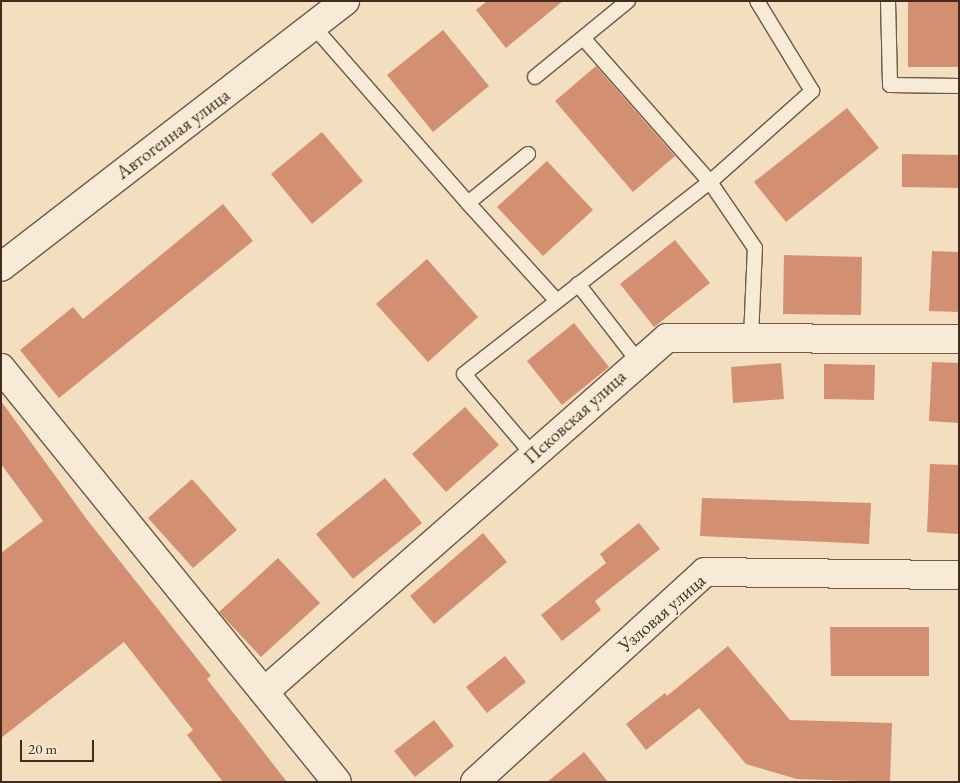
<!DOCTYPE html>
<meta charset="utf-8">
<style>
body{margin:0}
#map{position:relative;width:960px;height:783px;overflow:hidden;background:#f3dec0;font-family:"EB Garamond",serif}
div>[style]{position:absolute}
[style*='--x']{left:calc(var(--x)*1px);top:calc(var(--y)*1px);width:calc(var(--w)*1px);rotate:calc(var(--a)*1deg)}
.building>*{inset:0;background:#d38f72}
.roads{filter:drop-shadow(1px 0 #6f5846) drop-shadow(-1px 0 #6f5846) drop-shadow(0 1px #6f5846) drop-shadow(0 -1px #6f5846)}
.service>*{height:14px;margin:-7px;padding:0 7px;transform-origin:7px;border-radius:7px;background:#f7ead6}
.minor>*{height:28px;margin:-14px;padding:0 14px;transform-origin:14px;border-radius:14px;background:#f7ead6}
.tertiary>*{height:28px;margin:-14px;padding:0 14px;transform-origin:14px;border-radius:14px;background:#f7ead6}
span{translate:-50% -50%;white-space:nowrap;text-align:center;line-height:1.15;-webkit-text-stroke:4px #f7ead6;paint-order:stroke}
.street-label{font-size:19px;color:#432b1d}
.frame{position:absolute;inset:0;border:2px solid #432b1d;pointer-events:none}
.scale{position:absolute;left:20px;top:740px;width:74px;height:22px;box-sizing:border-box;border:2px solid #432b1d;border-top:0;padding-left:6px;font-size:15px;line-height:18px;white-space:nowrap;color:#432b1d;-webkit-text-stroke:4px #f7ead6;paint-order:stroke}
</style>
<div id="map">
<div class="building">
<i style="clip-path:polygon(487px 1px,563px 1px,506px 48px,476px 10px)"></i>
<i style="clip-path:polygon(908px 1px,959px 1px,959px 67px,908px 67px)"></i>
<i style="clip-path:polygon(443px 30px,489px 86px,433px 132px,387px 75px)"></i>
<i style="clip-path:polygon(596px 66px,675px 156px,633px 192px,555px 101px)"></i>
<i style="clip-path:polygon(847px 108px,879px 148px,786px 222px,754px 182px)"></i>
<i style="clip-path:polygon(322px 132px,363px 181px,312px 224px,271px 174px)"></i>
<i style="clip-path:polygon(902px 154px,959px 155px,959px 188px,902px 187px)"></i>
<i style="clip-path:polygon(547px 161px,593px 210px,543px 256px,497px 207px)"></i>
<i style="clip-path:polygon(223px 204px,253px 241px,59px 398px,20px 350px,73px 307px,83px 319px)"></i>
<i style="clip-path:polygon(675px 240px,710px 283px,654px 327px,620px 284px)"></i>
<i style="clip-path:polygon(932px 251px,959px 252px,959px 312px,929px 311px)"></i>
<i style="clip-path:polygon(784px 255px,862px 257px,861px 315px,783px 314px)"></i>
<i style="clip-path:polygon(427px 259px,478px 317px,428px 362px,376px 304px)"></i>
<i style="clip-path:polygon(574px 323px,609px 367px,562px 405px,527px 361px)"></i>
<i style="clip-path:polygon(932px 362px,959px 363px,959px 423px,929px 421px)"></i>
<i style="clip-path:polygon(781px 363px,784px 399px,733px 403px,731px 367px)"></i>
<i style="clip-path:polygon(824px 364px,875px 365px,874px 400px,824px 399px)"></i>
<i style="clip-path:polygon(1px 401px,88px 521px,211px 676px,207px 679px,287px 782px,223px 782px,187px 735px,193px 730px,124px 642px,1px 738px,1px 553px,43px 521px,1px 464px)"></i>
<i style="clip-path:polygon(465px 407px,499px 445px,446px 492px,412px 454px)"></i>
<i style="clip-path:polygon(930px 464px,959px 465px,959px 534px,927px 532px)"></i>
<i style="clip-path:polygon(385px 478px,422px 523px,353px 579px,316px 534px)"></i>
<i style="clip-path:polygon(192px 479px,237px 530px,193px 568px,148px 518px)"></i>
<i style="clip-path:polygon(702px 498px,871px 503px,869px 544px,700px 536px)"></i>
<i style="clip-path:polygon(639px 523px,660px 549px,595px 601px,601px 610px,562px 641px,541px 615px,606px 563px,600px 554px)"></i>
<i style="clip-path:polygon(483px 533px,507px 562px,434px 624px,410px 596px)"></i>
<i style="clip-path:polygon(278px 558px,320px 603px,261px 657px,219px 612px)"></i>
<i style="clip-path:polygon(830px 627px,929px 627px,929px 676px,831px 676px)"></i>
<i style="clip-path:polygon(728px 646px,790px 720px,892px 723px,890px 782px,797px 779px,746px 764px,699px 708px,646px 750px,626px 724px,665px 693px,667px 696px)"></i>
<i style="clip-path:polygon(505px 656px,526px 682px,487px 713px,466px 687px)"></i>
<i style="clip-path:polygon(434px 720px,454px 746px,415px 777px,394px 751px)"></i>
<i style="clip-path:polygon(584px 752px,608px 782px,547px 782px)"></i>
</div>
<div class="roads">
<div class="service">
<i style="--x:888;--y:1;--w:84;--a:88.6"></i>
<i style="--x:890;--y:85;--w:69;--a:0.8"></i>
<i style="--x:314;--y:27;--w:234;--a:48.8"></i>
<i style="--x:535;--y:77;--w:120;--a:-39.3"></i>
<i style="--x:528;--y:154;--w:77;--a:140.8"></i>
<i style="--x:468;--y:203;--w:132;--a:47.8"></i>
<i style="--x:578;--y:284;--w:98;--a:52.1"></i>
<i style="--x:751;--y:338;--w:90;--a:-87.5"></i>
<i style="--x:755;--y:248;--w:80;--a:-124.3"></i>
<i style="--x:710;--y:182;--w:137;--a:-41.7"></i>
<i style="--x:812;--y:91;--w:105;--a:-121.4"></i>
<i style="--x:533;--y:455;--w:106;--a:-130.4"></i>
<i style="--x:464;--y:374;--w:312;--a:-38"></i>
<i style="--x:710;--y:182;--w:191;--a:-131.4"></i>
</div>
<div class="minor">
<i style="--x:1;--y:368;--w:533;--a:50.94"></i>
<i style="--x:265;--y:691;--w:535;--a:-41.29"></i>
<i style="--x:667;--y:338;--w:292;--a:0.2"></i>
<i style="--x:475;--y:782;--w:311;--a:-42.4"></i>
<i style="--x:705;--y:572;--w:254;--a:0.7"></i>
</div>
<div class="tertiary">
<i style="--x:1;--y:267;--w:435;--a:-37.7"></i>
</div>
</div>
<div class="street-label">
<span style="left:173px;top:134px;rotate:-37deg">Автогенная улица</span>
<span style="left:575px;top:417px;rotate:-42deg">Псковская улица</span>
<span style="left:662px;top:613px;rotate:-41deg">Узловая улица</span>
</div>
<div class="frame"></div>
<div class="scale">20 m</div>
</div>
